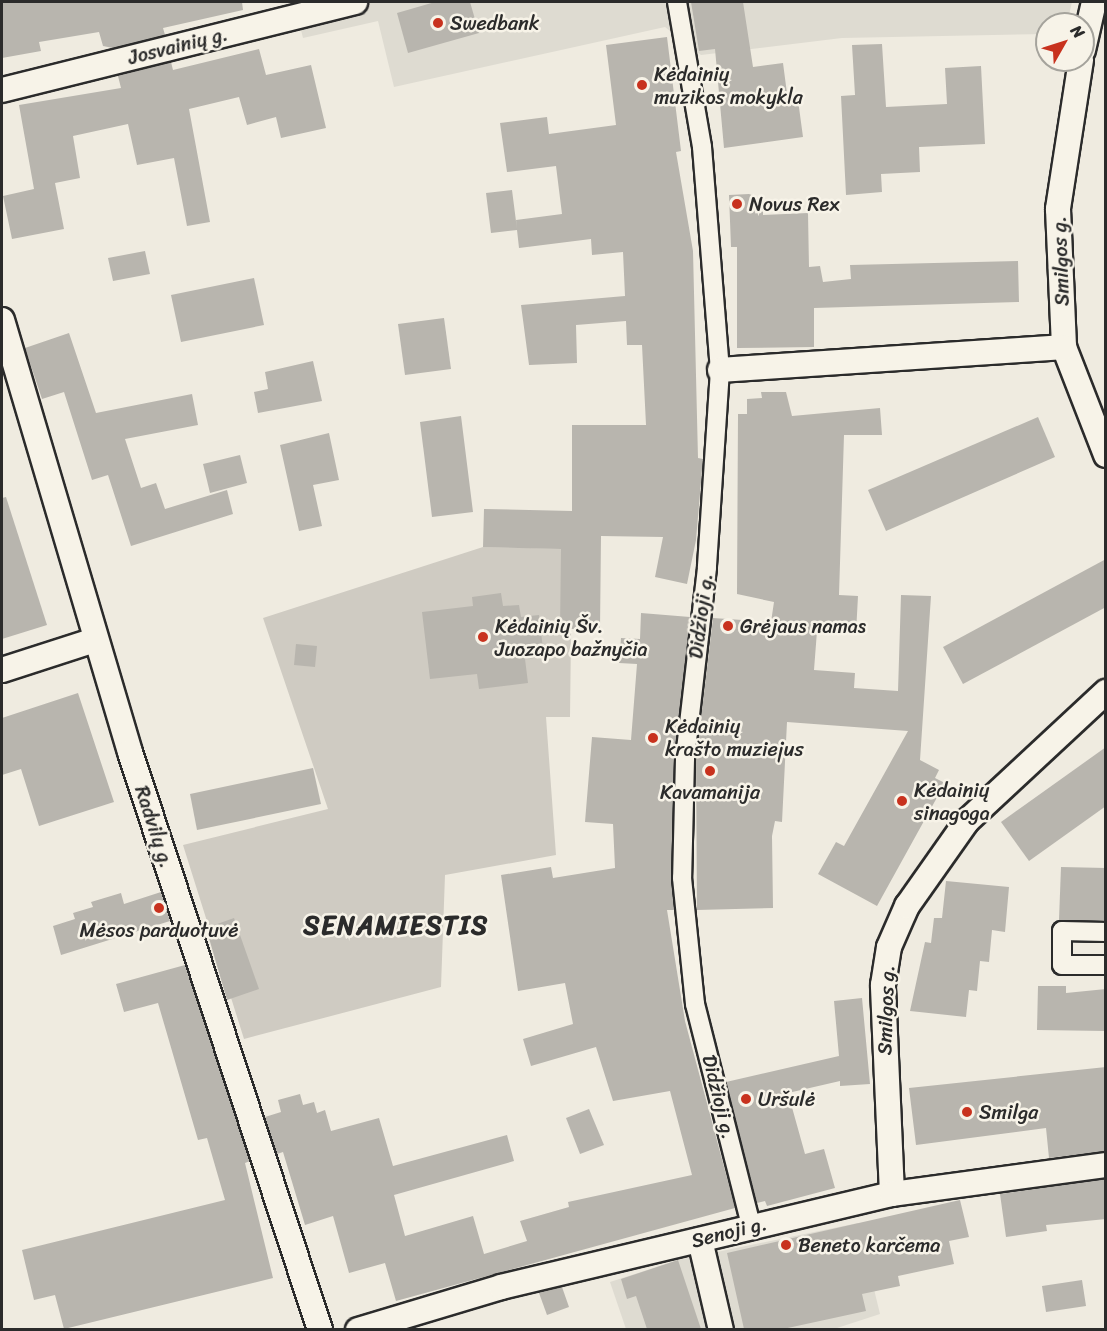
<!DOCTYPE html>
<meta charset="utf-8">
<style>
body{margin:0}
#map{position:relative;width:1107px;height:1331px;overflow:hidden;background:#efebe0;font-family:Sriracha,sans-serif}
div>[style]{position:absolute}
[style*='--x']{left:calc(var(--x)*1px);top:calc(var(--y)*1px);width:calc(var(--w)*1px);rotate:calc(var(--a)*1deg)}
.built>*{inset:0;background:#dedbd1}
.green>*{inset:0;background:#cfcbc2}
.building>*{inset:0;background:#b8b5ae}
.roads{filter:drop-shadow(2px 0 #2b2b2b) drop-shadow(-2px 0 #2b2b2b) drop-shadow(0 2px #2b2b2b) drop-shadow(0 -2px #2b2b2b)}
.pedestrian>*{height:18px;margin:-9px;padding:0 9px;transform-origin:9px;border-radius:9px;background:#f7f3e8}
.minor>*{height:24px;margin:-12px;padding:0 12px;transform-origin:12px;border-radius:12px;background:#f7f3e8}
.dots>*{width:16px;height:16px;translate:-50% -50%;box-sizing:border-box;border:3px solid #f7f3e8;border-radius:50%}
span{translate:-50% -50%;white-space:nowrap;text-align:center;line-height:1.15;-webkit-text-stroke:5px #f7f3e8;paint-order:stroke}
.poi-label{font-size:20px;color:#2b2b2b}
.left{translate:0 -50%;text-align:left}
.street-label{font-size:20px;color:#2b2b2b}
.district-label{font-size:26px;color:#2b2b2b;font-weight:700;letter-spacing:1.5px}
.frame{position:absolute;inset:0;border:3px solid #2b2b2b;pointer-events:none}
.north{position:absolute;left:1035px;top:12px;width:60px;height:60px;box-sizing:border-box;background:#f7f3e8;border:2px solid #a5a39c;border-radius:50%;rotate:51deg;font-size:16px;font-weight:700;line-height:24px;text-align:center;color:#2b2b2b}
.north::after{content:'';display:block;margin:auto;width:21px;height:27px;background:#c8321e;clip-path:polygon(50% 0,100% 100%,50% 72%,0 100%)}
</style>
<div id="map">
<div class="built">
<i style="clip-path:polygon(294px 2px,1072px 2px,1067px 24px,1047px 24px,1047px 34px,842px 38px,701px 55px,665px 27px,394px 87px,378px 21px,303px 38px)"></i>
<i style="clip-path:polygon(858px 1223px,880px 1314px,834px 1329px,626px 1329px,610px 1282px,678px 1260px)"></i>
</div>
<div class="green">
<i style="clip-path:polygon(483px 547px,572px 549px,570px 717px,546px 717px,556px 855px,445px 875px,441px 987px,244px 1039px,183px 845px,328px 809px,263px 618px)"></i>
</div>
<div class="building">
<i style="clip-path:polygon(2px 2px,242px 2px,243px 10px,163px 28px,165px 35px,113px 48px,103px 46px,99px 32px,39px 42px,41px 51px,2px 58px)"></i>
<i style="clip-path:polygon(435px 2px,470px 2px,479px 33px,408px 53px,397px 13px)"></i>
<i style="clip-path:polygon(691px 2px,743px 2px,753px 67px,783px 63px,788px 101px,798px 100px,803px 137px,724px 148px,715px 49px,699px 51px)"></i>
<i style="clip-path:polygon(667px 37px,681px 151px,676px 152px,693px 251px,698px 458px,703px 459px,696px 540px,687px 584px,655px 577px,663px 537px,601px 536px,600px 629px,560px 629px,561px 549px,483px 547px,484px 509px,572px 511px,572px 425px,646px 425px,642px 345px,627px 345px,626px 321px,576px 325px,577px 363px,529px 365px,521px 305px,625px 296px,623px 252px,592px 255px,591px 239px,519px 248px,517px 230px,491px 233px,486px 193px,512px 190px,517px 229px,516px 220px,562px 214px,556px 166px,507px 172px,500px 123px,547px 117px,549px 134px,616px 125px,606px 45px)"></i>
<i style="clip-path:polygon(882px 44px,886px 107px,947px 104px,945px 68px,981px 66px,985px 144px,919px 147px,920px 172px,881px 174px,882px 192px,846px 195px,841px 96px,855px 95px,852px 45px)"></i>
<i style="clip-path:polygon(259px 49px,266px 75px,311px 65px,326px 128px,281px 138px,276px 117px,247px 125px,239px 97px,189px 109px,210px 222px,187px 226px,174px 158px,137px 165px,128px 124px,73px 136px,80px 178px,55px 183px,64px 229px,12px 239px,3px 196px,34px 189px,19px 105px,121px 88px,118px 76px,171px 62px,173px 70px)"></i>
<i style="clip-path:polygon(749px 194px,763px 199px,763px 215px,808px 213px,809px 267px,820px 266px,823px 282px,851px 279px,850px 265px,1018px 261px,1019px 302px,814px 308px,814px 347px,737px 348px,737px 247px,731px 247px,729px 195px)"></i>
<i style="clip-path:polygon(145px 251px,150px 274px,113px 281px,108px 258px)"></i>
<i style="clip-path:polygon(254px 278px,264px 325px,181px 342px,171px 295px)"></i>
<i style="clip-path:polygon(444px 318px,451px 369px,405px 375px,398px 324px)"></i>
<i style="clip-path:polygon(69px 333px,96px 413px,192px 394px,198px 425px,125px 439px,141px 488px,156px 483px,165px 509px,227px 490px,233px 514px,131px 546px,108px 475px,92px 480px,64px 392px,42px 399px,25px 348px)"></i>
<i style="clip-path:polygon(313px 361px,322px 401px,258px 413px,254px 392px,268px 389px,265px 372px)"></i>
<i style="clip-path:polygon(761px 392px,786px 392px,792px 416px,880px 408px,882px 435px,844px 435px,839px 595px,858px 596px,856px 633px,817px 631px,814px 670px,855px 673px,854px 688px,898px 691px,901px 595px,931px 596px,920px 760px,939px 770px,935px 778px,945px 783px,877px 906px,818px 874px,836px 842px,844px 846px,908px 731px,787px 722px,782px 822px,775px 821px,772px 836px,773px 908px,697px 910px,696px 760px,713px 618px,771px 622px,774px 602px,737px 594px,738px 414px,747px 414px,747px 399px,762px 398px)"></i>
<i style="clip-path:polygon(461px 416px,473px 512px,432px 517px,420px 422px)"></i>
<i style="clip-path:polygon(1038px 417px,1055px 457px,886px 531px,868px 490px)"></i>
<i style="clip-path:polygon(329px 433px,339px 480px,313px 485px,322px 526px,299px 531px,280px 445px)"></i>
<i style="clip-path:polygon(240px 455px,247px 483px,210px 493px,203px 464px)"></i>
<i style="clip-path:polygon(6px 497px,47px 625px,2px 639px,2px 498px)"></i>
<i style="clip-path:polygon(1106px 559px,1106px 607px,963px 684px,943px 647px)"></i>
<i style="clip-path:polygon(501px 593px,503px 606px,519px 605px,521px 617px,539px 615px,544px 657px,525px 659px,528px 683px,479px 689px,477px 674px,430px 679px,422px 612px,473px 606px,472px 597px)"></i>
<i style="clip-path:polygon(641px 613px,690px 617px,674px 759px,674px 910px,667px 910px,685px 1021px,735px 1208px,396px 1301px,385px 1263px,349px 1273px,333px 1216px,305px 1225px,283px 1152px,277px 1154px,265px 1117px,281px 1112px,278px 1100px,300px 1094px,303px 1105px,314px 1102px,317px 1113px,325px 1110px,331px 1131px,379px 1118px,393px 1166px,507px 1135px,514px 1161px,394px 1195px,405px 1236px,473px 1216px,484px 1254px,527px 1241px,520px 1221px,569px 1207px,568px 1202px,692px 1175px,670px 1091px,613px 1101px,596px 1047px,531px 1066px,523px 1039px,573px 1024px,565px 983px,518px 991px,501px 875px,551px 867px,553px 878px,615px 868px,613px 824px,585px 822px,592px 737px,631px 740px,637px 664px,619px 663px,621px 638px,640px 639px)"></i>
<i style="clip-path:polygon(296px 644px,317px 646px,315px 667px,294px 665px)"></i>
<i style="clip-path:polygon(78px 693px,114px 802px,39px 826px,21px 769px,2px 775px,2px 718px)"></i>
<i style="clip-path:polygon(1106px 747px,1106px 806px,1029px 861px,1001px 822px)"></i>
<i style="clip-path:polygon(313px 768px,321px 804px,197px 830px,190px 794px)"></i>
<i style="clip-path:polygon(1061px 867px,1106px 868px,1106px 921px,1059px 920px)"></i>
<i style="clip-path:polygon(946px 881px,1009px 887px,1005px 932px,992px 930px,989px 962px,980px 961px,977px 991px,969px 990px,966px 1017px,910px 1011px,925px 942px,931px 943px,934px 918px,942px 918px)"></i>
<i style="clip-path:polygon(161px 892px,170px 921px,61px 955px,53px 926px,75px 919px,73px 913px,93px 907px,91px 902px,121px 893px,124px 904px)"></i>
<i style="clip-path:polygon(234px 918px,259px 989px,227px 1000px,206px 928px)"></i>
<i style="clip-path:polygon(185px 965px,250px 1161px,245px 1163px,273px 1278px,64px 1329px,55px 1295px,34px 1300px,22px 1250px,225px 1200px,207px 1138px,198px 1140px,158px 1003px,124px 1012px,116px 984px)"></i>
<i style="clip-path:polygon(1038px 986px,1066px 986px,1066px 993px,1106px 989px,1106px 1031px,1037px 1030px)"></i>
<i style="clip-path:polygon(862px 998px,870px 1084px,840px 1086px,840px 1081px,788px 1093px,805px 1154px,824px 1149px,835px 1188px,767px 1206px,765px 1201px,757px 1203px,726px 1082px,839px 1056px,834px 1001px)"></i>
<i style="clip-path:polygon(1106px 1067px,1106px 1151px,1049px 1158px,1046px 1128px,916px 1145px,909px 1088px)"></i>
<i style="clip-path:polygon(589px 1109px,604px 1145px,580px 1154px,566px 1118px)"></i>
<i style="clip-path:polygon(1106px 1179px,1106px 1219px,1046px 1225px,1047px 1231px,1006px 1237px,1000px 1194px)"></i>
<i style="clip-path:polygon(960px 1200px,969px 1237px,949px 1241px,954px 1264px,898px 1276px,900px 1286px,862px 1294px,866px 1311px,783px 1329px,744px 1329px,727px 1253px)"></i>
<i style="clip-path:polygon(678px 1260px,701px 1329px,647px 1329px,636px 1296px,627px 1299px,621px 1279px)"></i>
<i style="clip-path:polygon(1082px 1280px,1086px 1306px,1046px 1312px,1042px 1286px)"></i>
<i style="clip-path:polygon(562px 1287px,569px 1307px,547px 1315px,539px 1293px)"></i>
</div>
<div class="roads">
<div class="pedestrian">
<i style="--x:677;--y:2;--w:147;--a:80.2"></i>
<i style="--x:702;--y:147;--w:224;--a:85.4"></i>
<i style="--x:720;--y:370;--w:198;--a:93.8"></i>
<i style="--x:707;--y:568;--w:192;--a:96.6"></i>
<i style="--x:685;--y:759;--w:119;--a:91.4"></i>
<i style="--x:682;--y:878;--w:127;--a:84.1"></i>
<i style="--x:695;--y:1004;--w:229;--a:75.8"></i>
<i style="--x:1106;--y:932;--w:44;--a:-178.7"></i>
<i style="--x:1062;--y:931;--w:34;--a:90"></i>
<i style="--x:1062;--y:965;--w:44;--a:0"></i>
</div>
<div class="minor">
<i style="--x:1083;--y:50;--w:49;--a:-77.1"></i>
<i style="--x:1081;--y:60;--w:151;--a:98.8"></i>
<i style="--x:1058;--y:209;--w:138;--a:87.5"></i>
<i style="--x:1064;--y:347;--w:116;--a:68.7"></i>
<i style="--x:2;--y:90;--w:364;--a:-14"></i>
<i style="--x:2;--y:320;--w:451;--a:73.5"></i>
<i style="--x:130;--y:752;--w:608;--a:71.8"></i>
<i style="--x:720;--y:370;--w:345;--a:-3.8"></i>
<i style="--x:2;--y:670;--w:98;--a:-17.9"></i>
<i style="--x:892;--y:1194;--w:209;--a:-92.5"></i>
<i style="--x:883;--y:985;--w:38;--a:-81"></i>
<i style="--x:889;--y:947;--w:45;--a:-66.3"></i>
<i style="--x:907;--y:906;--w:104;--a:-54.8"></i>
<i style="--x:967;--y:821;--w:190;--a:-42.9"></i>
<i style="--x:700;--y:1240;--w:92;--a:76.9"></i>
<i style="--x:358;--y:1330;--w:149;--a:-16.7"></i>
<i style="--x:501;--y:1287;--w:402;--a:-13.4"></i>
<i style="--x:892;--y:1194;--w:216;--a:-7.7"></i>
</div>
</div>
<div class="dots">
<i style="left:438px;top:23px;background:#c8321e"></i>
<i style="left:642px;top:85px;background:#c8321e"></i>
<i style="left:737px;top:204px;background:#c8321e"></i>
<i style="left:728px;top:626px;background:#c8321e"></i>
<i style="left:483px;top:637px;background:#c8321e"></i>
<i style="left:653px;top:738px;background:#c8321e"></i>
<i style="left:710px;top:771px;background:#c8321e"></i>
<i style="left:902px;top:801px;background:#c8321e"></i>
<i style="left:159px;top:908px;background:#c8321e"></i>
<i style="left:746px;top:1099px;background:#c8321e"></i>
<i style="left:967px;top:1112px;background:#c8321e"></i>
<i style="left:786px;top:1245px;background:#c8321e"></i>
</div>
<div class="poi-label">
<span class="left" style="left:450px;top:23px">Swedbank</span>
<span class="left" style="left:654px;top:86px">Kėdainių<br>muzikos mokykla</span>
<span class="left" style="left:749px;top:204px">Novus Rex</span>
<span class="left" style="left:495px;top:638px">Kėdainių Šv.<br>Juozapo bažnyčia</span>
<span class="left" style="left:740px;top:626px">Grėjaus namas</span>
<span class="left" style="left:665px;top:738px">Kėdainių<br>krašto muziejus</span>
<span class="left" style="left:914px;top:802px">Kėdainių<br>sinagoga</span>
<span style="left:710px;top:792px">Kavamanija</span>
<span style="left:159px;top:930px">Mėsos parduotuvė</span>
<span class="left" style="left:758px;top:1099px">Uršulė</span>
<span class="left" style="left:979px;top:1112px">Smilga</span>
<span class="left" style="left:798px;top:1245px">Beneto karčema</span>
</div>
<div class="street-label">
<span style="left:178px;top:46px;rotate:-14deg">Josvainių g.</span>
<span style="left:1061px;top:261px;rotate:-92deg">Smilgos g.</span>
<span style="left:701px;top:616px;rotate:-83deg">Didžioji g.</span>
<span style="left:154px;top:827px;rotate:72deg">Radvilų g.</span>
<span style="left:886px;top:1010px;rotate:-88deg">Smilgos g.</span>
<span style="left:719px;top:1097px;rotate:76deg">Didžioji g.</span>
<span style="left:729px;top:1232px;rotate:-14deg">Senoji g.</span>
</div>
<div class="district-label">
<span style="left:396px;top:926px">SENAMIESTIS</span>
</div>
<div class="frame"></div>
<div class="north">N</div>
</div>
